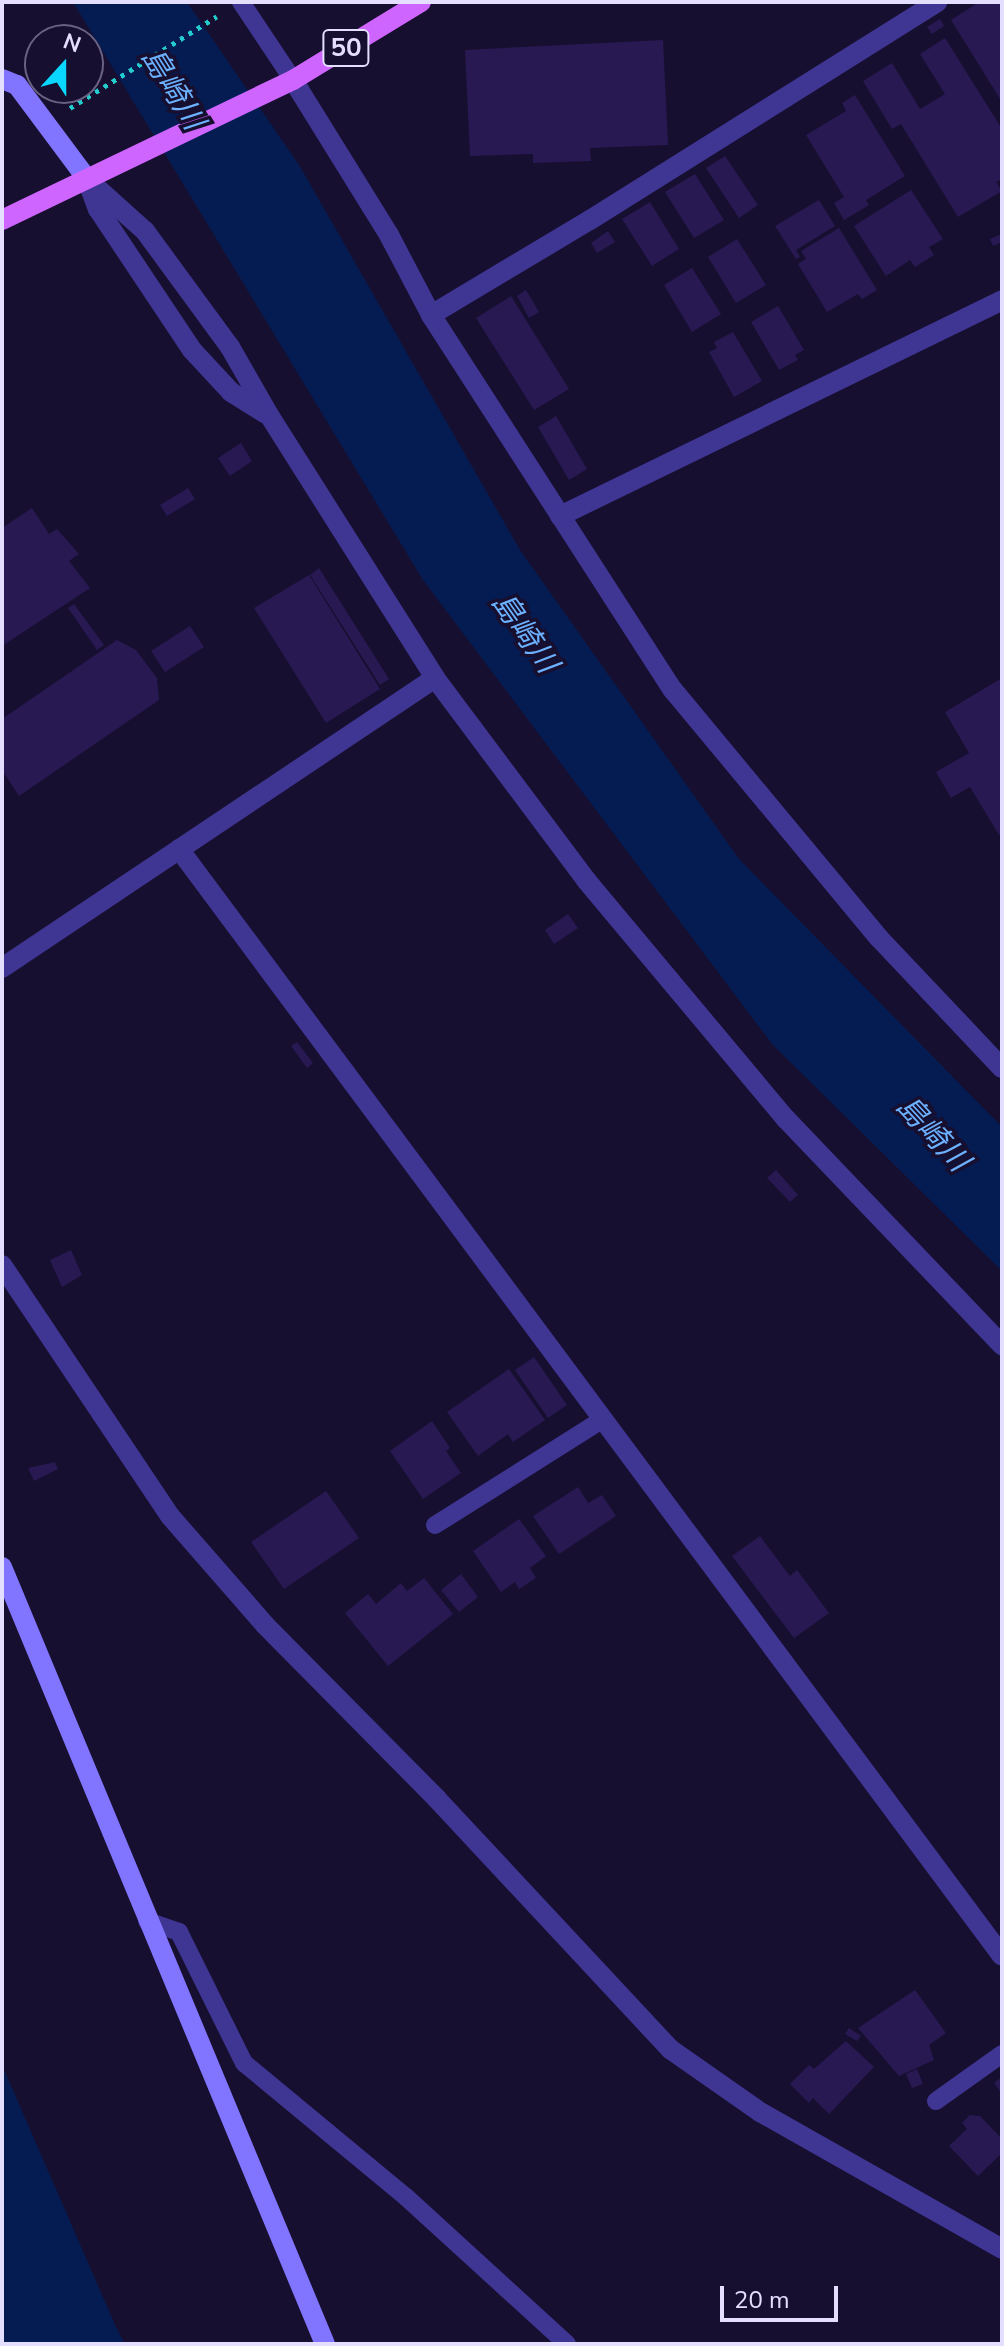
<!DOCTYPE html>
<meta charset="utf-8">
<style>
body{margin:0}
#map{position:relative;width:1004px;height:2346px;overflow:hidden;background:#170f2f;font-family:"Nunito Sans","Noto Sans JP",sans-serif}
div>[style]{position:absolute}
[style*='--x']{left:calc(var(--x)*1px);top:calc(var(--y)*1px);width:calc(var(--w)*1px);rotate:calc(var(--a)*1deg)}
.water>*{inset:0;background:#051c53}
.building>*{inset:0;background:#281953}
.path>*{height:5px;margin-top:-2.5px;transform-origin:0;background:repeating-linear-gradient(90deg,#23cdcd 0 4px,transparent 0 10px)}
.lane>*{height:18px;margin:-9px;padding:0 9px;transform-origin:9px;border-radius:9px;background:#3f3593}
.street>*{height:20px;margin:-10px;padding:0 10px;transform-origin:10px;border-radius:10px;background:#3f3593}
.secondary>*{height:20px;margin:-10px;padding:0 10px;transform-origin:10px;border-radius:10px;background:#8175ff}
.primary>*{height:20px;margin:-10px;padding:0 10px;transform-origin:10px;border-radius:10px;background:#cf65ff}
span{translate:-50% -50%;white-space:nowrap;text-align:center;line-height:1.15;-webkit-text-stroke:7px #170f2f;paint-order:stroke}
.shield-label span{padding:2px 6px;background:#170f2f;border:2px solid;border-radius:6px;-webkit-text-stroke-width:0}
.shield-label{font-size:26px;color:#e4deff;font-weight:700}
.water-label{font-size:30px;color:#6cb1ff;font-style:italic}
.frame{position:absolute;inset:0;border:4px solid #e4deff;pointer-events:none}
.north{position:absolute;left:24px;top:24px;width:80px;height:80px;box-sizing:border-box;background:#170f2f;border:2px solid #696282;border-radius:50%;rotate:21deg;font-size:22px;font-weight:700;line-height:32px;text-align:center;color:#e4deff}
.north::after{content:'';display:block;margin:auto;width:28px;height:36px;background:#0ad7ff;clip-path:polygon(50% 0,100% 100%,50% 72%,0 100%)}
.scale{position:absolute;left:720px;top:2286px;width:118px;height:36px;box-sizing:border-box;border:4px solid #e4deff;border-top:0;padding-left:10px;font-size:24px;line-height:28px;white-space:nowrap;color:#e4deff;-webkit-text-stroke:6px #170f2f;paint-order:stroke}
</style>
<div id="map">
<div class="water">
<i style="clip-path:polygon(73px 2px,187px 2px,299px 165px,520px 550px,739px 859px,1002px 1127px,1002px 1271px,772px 1044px,423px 580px)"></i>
<i style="clip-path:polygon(2px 2065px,116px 2327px,125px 2344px,2px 2344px)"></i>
</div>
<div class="building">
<i style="clip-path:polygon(979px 2px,1002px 2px,1002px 102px,951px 20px)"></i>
<i style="clip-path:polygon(940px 19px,944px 26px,932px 34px,927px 27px)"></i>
<i style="clip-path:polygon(945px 38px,1002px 129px,1002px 179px,996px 182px,1002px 191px,958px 217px,901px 124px,892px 129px,863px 81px,892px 63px,920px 109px,945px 94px,920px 54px)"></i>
<i style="clip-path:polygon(663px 40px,668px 145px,590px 148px,591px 161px,533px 163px,533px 154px,470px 156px,465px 50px)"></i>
<i style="clip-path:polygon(855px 95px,905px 176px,866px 200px,869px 205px,844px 220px,834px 203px,844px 197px,806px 135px,846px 111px,842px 103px)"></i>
<i style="clip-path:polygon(725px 156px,758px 205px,739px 218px,706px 168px)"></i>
<i style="clip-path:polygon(695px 174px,724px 220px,694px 238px,665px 192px)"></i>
<i style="clip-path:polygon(911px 190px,943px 239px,929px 247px,934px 255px,915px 267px,910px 260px,886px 276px,854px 226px)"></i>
<i style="clip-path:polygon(819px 200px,835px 226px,796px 250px,800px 257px,796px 259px,775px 226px)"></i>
<i style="clip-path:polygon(650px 202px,679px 249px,652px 266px,622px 219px)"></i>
<i style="clip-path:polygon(839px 228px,877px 290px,862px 299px,858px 294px,827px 312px,798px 264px,806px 259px,801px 251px)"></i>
<i style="clip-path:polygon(608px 231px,615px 242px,597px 253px,591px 243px)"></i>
<i style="clip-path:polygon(1002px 234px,1002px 242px,993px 246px,990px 239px)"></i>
<i style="clip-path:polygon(737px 239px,766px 285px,736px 303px,708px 257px)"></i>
<i style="clip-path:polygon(692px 268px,721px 314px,692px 332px,664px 285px)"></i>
<i style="clip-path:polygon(526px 290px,539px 312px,529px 318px,517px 296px)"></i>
<i style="clip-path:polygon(511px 296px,569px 389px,534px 410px,476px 318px)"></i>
<i style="clip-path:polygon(778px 306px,804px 350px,795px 355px,798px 360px,779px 370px,751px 322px)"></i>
<i style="clip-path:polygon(733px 332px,762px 381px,734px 397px,709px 352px,717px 348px,714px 342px)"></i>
<i style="clip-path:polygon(556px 416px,587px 469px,569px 480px,538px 427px)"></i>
<i style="clip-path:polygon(241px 443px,252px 461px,230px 476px,218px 458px)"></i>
<i style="clip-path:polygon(188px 488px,195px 499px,167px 516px,160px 505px)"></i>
<i style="clip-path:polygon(32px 508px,49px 534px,57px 529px,79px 554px,69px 561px,90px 588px,2px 646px,2px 528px)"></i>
<i style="clip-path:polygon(319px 568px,389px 679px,380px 685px,310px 575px)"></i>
<i style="clip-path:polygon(309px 575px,380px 689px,326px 723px,254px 608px)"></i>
<i style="clip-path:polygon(74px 604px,104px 645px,97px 650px,68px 608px)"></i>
<i style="clip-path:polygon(190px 626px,204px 647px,165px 672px,151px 651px)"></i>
<i style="clip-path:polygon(117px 640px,136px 650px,157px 678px,159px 700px,19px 796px,2px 770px,2px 719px)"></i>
<i style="clip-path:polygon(1002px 678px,1002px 833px,999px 835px,970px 787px,951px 798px,936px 772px,969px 753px,945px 712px)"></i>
<i style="clip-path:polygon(568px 914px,578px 928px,554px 944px,545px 930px)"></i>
<i style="clip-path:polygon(297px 1042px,313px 1063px,307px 1068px,291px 1046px)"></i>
<i style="clip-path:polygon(776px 1170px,798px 1195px,790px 1202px,767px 1178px)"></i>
<i style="clip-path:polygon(71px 1250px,82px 1275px,62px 1287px,50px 1260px)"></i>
<i style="clip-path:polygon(534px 1357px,567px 1405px,548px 1418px,515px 1370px)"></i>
<i style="clip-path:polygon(509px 1369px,545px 1420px,513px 1442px,508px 1434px,478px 1456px,447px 1412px)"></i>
<i style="clip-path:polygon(432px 1421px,450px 1448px,446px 1451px,461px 1473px,423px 1499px,390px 1451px)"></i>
<i style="clip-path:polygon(55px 1462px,58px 1469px,34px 1481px,28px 1468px)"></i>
<i style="clip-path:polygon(578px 1487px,588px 1503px,602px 1495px,616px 1516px,559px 1554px,533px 1516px)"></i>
<i style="clip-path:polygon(326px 1491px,359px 1538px,284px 1589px,251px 1542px)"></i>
<i style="clip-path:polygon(519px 1519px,546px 1556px,530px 1568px,536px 1578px,519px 1589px,515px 1582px,501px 1592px,473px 1551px)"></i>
<i style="clip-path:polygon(760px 1536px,790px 1576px,797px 1570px,829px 1613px,794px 1638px,732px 1556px)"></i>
<i style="clip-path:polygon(461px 1574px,478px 1597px,459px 1612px,441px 1590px)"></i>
<i style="clip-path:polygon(424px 1578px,453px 1614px,388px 1666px,345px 1613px,368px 1594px,376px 1604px,401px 1583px,407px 1591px)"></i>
<i style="clip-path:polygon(915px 1990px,946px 2033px,929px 2045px,934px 2060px,899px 2076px,858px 2028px)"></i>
<i style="clip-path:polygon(849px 2028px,861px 2036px,857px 2041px,845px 2034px)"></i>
<i style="clip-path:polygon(846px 2041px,874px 2067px,829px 2114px,813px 2098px,809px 2103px,790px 2084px,809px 2065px,814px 2069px)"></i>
<i style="clip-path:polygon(917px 2069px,923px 2084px,912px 2088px,906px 2074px)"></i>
<i style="clip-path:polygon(1002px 2077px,1002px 2090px,1000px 2091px,994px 2083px)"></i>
<i style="clip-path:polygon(970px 2115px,980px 2116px,1002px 2139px,1002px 2153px,978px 2176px,949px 2146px,967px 2129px,962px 2123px)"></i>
</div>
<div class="path">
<i style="--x:70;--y:108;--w:173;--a:-32"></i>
</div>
<div class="lane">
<i style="--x:241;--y:2;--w:94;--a:56.3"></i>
<i style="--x:435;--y:1525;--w:199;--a:-32.2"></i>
<i style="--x:147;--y:1921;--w:34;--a:19"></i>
<i style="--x:179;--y:1932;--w:146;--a:63.6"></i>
<i style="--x:244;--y:2063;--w:210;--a:39.6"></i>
<i style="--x:406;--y:2197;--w:218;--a:42.4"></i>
<i style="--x:936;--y:2101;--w:81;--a:-35.5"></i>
</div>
<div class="street">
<i style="--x:293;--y:80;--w:182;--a:58.2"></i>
<i style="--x:389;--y:235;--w:90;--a:62.3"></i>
<i style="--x:431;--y:315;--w:446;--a:57.2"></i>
<i style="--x:673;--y:690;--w:322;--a:50.3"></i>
<i style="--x:879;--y:938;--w:179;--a:46.6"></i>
<i style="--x:87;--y:179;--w:78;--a:41.9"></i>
<i style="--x:145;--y:231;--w:144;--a:53.8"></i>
<i style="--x:230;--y:347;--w:78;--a:60.2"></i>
<i style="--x:269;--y:415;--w:311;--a:57.7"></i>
<i style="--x:435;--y:678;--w:252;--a:53.2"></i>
<i style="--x:586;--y:880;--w:312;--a:50.1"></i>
<i style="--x:786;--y:1119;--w:313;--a:46.3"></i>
<i style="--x:88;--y:182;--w:29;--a:70"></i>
<i style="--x:98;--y:209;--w:169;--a:56.3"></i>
<i style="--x:192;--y:350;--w:57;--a:47.1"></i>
<i style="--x:231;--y:392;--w:40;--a:32"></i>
<i style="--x:431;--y:315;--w:185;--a:-30.9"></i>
<i style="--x:590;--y:220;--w:410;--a:-32.1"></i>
<i style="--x:560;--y:516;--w:492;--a:-26"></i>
<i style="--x:179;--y:849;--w:1379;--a:53.37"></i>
<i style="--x:2;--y:968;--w:521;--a:-33.81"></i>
<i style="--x:2;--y:1265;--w:302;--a:56.2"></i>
<i style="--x:170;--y:1516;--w:145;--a:48.9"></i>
<i style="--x:265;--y:1625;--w:245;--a:45.3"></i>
<i style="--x:437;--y:1799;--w:342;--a:47"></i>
<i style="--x:670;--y:2049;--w:110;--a:35"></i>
<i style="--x:760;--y:2112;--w:278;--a:29.5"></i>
</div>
<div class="secondary">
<i style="--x:2;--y:79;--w:16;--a:22"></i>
<i style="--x:17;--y:85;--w:117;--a:53.3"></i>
<i style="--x:2;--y:1567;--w:841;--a:67.43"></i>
</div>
<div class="primary">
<i style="--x:2;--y:220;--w:323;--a:-25.7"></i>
<i style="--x:293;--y:80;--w:150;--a:-31.4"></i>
</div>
<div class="shield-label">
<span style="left:346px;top:48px">50</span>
</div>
<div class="water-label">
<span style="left:172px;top:89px;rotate:58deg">島崎川</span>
<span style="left:524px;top:633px;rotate:55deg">島崎川</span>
<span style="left:932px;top:1134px;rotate:47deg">島崎川</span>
</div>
<div class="frame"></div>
<div class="north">N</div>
<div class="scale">20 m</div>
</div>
